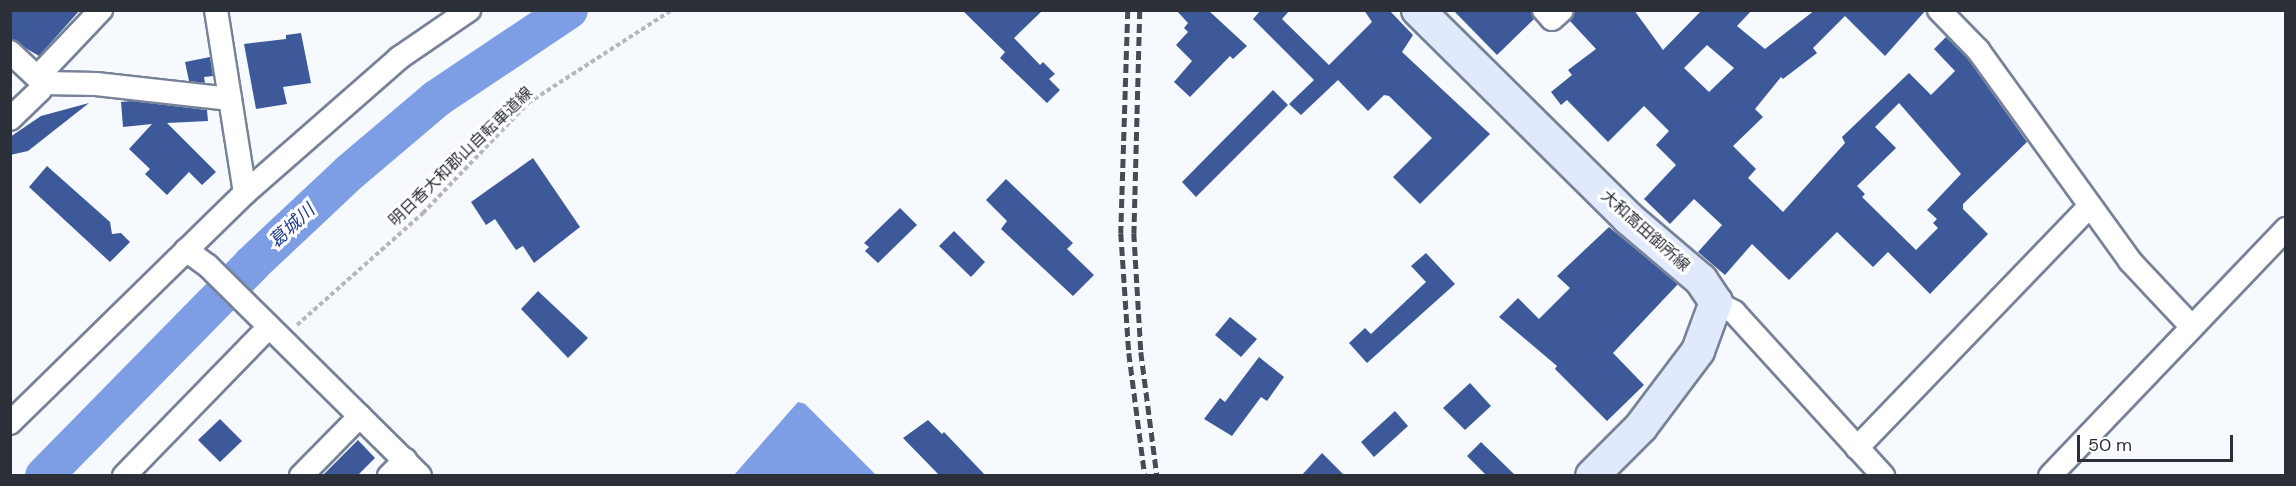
<!DOCTYPE html>
<meta charset="utf-8">
<style>
body{margin:0}
#map{position:relative;width:2296px;height:486px;overflow:hidden;background:#f6f9fe;font-family:"DM Sans","Noto Sans JP",sans-serif}
div>[style]{position:absolute}
[style*='--x']{left:calc(var(--x)*1px);top:calc(var(--y)*1px);width:calc(var(--w)*1px);rotate:calc(var(--a)*1deg)}
.water>*{inset:0;background:#7d9ee5}
.river>*{height:38px;margin:-19px;padding:0 19px;transform-origin:19px;border-radius:19px;background:#7d9ee5}
.building>*{inset:0;background:#3d599a}
.path>*{height:4px;margin-top:-2px;transform-origin:0;background:repeating-linear-gradient(90deg,#b4b8be 0 4.5px,transparent 0 7.5px)}
.roads{filter:drop-shadow(2px 0 #778298) drop-shadow(-2px 0 #778298) drop-shadow(0 2px #778298) drop-shadow(0 -2px #778298)}
.street>*{height:22px;margin:-11px;padding:0 11px;transform-origin:11px;border-radius:11px;background:#fff}
.secondary>*{height:32px;margin:-16px;padding:0 16px;transform-origin:16px;border-radius:16px;background:#e1eafc}
.rail>*{height:4.5px;margin-top:-2.25px;transform-origin:0;background:repeating-linear-gradient(90deg,#474b53 0 9px,transparent 0 13.5px)}
span{translate:-50% -50%;white-space:nowrap;text-align:center;line-height:1.15;-webkit-text-stroke:6px #fff;paint-order:stroke}
.street-label{font-size:16px;color:#2b2f38}
.water-label{font-size:18px;color:#1d3b8d;font-style:italic}
.frame{position:absolute;inset:0;border:12px solid #2b2f38;pointer-events:none}
.scale{position:absolute;left:2077px;top:435px;width:156px;height:27px;box-sizing:border-box;border:3px solid #2b2f38;border-top:0;padding-left:8px;font-size:18px;line-height:21px;white-space:nowrap;color:#2b2f38;-webkit-text-stroke:4px #fff;paint-order:stroke}
</style>
<div id="map">
<div class="water">
<i style="clip-path:polygon(798px 402px,805px 404px,876px 475px,734px 475px)"></i>
</div>
<div class="river">
<i style="--x:44;--y:476;--w:297;--a:-45.5"></i>
<i style="--x:252;--y:264;--w:134;--a:-43.2"></i>
<i style="--x:350;--y:172;--w:113;--a:-40.3"></i>
<i style="--x:436;--y:99;--w:160;--a:-33.8"></i>
</div>
<div class="building">
<i style="clip-path:polygon(10px 10px,80px 10px,39px 56px,10px 39px)"></i>
<i style="clip-path:polygon(962px 10px,1043px 10px,1014px 38px,1040px 65px,1043px 62px,1055px 74px,1049px 79px,1060px 90px,1047px 103px,1000px 58px,1005px 52px)"></i>
<i style="clip-path:polygon(1176px 10px,1208px 10px,1247px 46px,1233px 59px,1230px 56px,1190px 97px,1174px 82px,1192px 61px,1176px 45px,1188px 32px,1184px 28px,1188px 23px)"></i>
<i style="clip-path:polygon(1261px 10px,1290px 10px,1282px 19px,1329px 65px,1372px 22px,1364px 10px,1389px 10px,1413px 35px,1402px 52px,1490px 134px,1420px 204px,1393px 177px,1432px 138px,1389px 96px,1384px 95px,1368px 111px,1338px 80px,1301px 115px,1289px 104px,1314px 80px,1253px 19px)"></i>
<i style="clip-path:polygon(1453px 10px,1531px 10px,1534px 19px,1497px 55px)"></i>
<i style="clip-path:polygon(evenodd,1575px 10px,1634px 10px,1663px 50px,1702px 10px,1752px 10px,1737px 26px,1765px 49px,1815px 10px,1926px 10px,1885px 56px,1845px 16px,1813px 48px,1817px 53px,1783px 79px,1781px 77px,1755px 109px,1763px 117px,1733px 146px,1756px 169px,1748px 178px,1783px 212px,1845px 143px,1842px 137px,1909px 73px,1931px 95px,1955px 71px,1934px 49px,1946px 37px,1968px 59px,2027px 142px,1963px 204px,1963px 209px,1988px 234px,1930px 294px,1888px 252px,1873px 267px,1837px 232px,1789px 280px,1752px 244px,1725px 275px,1698px 252px,1722px 225px,1694px 199px,1670px 224px,1644px 199px,1676px 165px,1656px 145px,1669px 131px,1644px 106px,1608px 142px,1567px 100px,1561px 105px,1551px 92px,1572px 75px,1568px 70px,1596px 49px,1570px 21px,1575px 10px,1707px 45px,1734px 68px,1709px 92px,1684px 68px,1707px 45px,1575px 10px,1899px 103px,1961px 174px,1927px 210px,1937px 219px,1933px 223px,1938px 228px,1916px 250px,1862px 197px,1865px 194px,1857px 186px,1896px 148px,1875px 127px,1899px 103px)"></i>
<i style="clip-path:polygon(301px 33px,311px 83px,283px 87px,287px 104px,256px 109px,244px 44px,286px 39px,286px 35px)"></i>
<i style="clip-path:polygon(210px 57px,213px 76px,204px 77px,205px 83px,189px 81px,185px 62px)"></i>
<i style="clip-path:polygon(1273px 90px,1288px 105px,1196px 197px,1182px 182px)"></i>
<i style="clip-path:polygon(131px 101px,207px 110px,208px 121px,167px 123px,216px 172px,202px 185px,189px 172px,167px 195px,145px 174px,150px 169px,129px 149px,152px 124px,123px 127px,121px 102px)"></i>
<i style="clip-path:polygon(89px 103px,28px 151px,10px 155px,10px 137px,41px 116px)"></i>
<i style="clip-path:polygon(533px 158px,580px 227px,534px 263px,523px 246px,516px 250px,495px 219px,486px 225px,471px 202px)"></i>
<i style="clip-path:polygon(47px 166px,110px 222px,112px 234px,121px 233px,130px 242px,110px 262px,29px 187px)"></i>
<i style="clip-path:polygon(1006px 179px,1073px 243px,1067px 249px,1094px 275px,1073px 296px,1001px 229px,1007px 221px,986px 200px)"></i>
<i style="clip-path:polygon(900px 208px,917px 225px,878px 263px,865px 251px,869px 247px,864px 243px)"></i>
<i style="clip-path:polygon(1609px 227px,1678px 284px,1613px 353px,1644px 385px,1607px 421px,1555px 369px,1557px 366px,1499px 317px,1518px 298px,1539px 319px,1570px 288px,1557px 276px)"></i>
<i style="clip-path:polygon(954px 231px,985px 262px,971px 277px,939px 246px)"></i>
<i style="clip-path:polygon(1426px 253px,1455px 284px,1367px 363px,1349px 343px,1365px 328px,1371px 334px,1426px 282px,1411px 266px)"></i>
<i style="clip-path:polygon(538px 291px,588px 338px,568px 358px,521px 309px)"></i>
<i style="clip-path:polygon(1230px 317px,1257px 339px,1241px 357px,1215px 335px)"></i>
<i style="clip-path:polygon(1259px 357px,1284px 377px,1267px 401px,1261px 397px,1232px 436px,1204px 419px,1220px 398px,1225px 402px)"></i>
<i style="clip-path:polygon(1470px 383px,1491px 406px,1465px 430px,1443px 408px)"></i>
<i style="clip-path:polygon(1395px 411px,1408px 426px,1374px 457px,1361px 442px)"></i>
<i style="clip-path:polygon(220px 419px,242px 441px,220px 462px,198px 440px)"></i>
<i style="clip-path:polygon(928px 420px,942px 434px,944px 432px,986px 476px,940px 476px,903px 438px)"></i>
<i style="clip-path:polygon(358px 440px,375px 458px,357px 476px,322px 476px)"></i>
<i style="clip-path:polygon(1481px 442px,1516px 476px,1487px 476px,1467px 456px)"></i>
<i style="clip-path:polygon(1322px 453px,1345px 476px,1301px 476px)"></i>
</div>
<div class="path">
<i style="--x:297;--y:325;--w:169;--a:-41.6"></i>
<i style="--x:423;--y:213;--w:152;--a:-46.3"></i>
<i style="--x:528;--y:103;--w:171;--a:-32.9"></i>
</div>
<div class="roads">
<div class="street">
<i style="--x:216;--y:10;--w:185;--a:81"></i>
<i style="--x:1544;--y:10;--w:12;--a:48"></i>
<i style="--x:1552;--y:19;--w:13;--a:-42"></i>
<i style="--x:1939;--y:10;--w:56;--a:45.7"></i>
<i style="--x:1978;--y:50;--w:260;--a:54.2"></i>
<i style="--x:2130;--y:261;--w:89;--a:46.8"></i>
<i style="--x:10;--y:52;--w:45;--a:43.2"></i>
<i style="--x:43;--y:83;--w:53;--a:1.1"></i>
<i style="--x:96;--y:84;--w:135;--a:6.4"></i>
<i style="--x:10;--y:119;--w:42;--a:-44"></i>
<i style="--x:40;--y:90;--w:20;--a:-79"></i>
<i style="--x:44;--y:70;--w:83;--a:-46.5"></i>
<i style="--x:186;--y:250;--w:27;--a:36"></i>
<i style="--x:208;--y:266;--w:298;--a:44.7"></i>
<i style="--x:1716;--y:302;--w:21;--a:29"></i>
<i style="--x:1734;--y:312;--w:222;--a:47.7"></i>
<i style="--x:10;--y:423;--w:329;--a:-44.4"></i>
<i style="--x:245;--y:193;--w:205;--a:-41.2"></i>
<i style="--x:399;--y:58;--w:85;--a:-34.4"></i>
<i style="--x:1857;--y:448;--w:336;--a:-46.1"></i>
<i style="--x:124;--y:476;--w:208;--a:-45.8"></i>
<i style="--x:301;--y:476;--w:84;--a:-45.5"></i>
<i style="--x:389;--y:476;--w:23;--a:-45"></i>
<i style="--x:2050;--y:476;--w:342;--a:-46.3"></i>
</div>
<div class="secondary">
<i style="--x:1418;--y:10;--w:296;--a:44.7"></i>
<i style="--x:1628;--y:218;--w:96;--a:40.3"></i>
<i style="--x:1701;--y:280;--w:27;--a:56"></i>
<i style="--x:1716;--y:302;--w:52;--a:110.2"></i>
<i style="--x:1698;--y:351;--w:95;--a:126.9"></i>
<i style="--x:1641;--y:427;--w:69;--a:135"></i>
</div>
</div>
<div class="rail">
<i style="--x:1128;--y:10;--w:223;--a:91.8"></i>
<i style="--x:1121;--y:233;--w:120;--a:86.2"></i>
<i style="--x:1129;--y:353;--w:124;--a:82.6"></i>
<i style="--x:1140;--y:10;--w:223;--a:91.5"></i>
<i style="--x:1134;--y:233;--w:119;--a:86.6"></i>
<i style="--x:1141;--y:352;--w:125;--a:82.6"></i>
</div>
<div class="street-label">
<span style="left:461px;top:157px;rotate:-44deg">明日香大和郡山自転車道線</span>
<span style="left:1645px;top:231px;rotate:42deg">大和高田御所線</span>
</div>
<div class="water-label">
<span style="left:292px;top:226px;rotate:-43deg">葛城川</span>
</div>
<div class="frame"></div>
<div class="scale">50 m</div>
</div>
